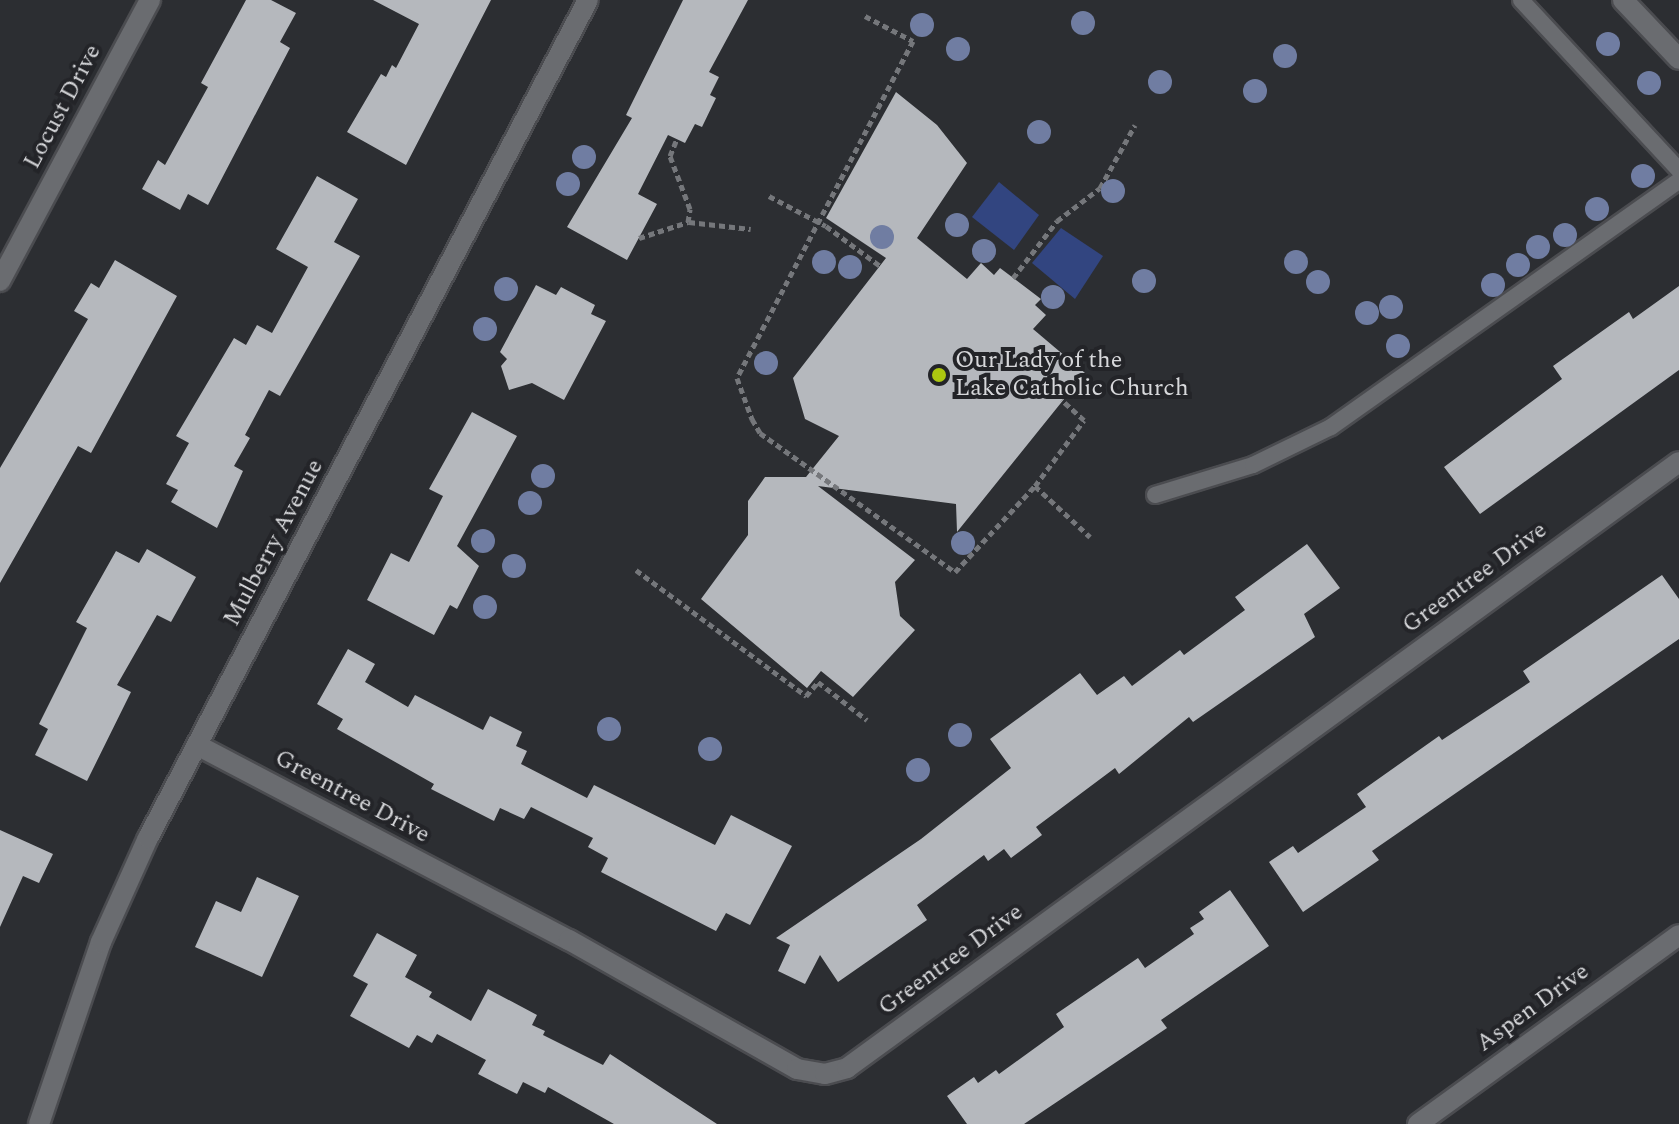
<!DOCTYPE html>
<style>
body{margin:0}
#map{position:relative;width:1679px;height:1124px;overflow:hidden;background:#2c2e32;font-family:Spectral,serif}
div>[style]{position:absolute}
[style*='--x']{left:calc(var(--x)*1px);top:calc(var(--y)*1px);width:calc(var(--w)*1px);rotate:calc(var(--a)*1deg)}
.green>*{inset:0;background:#324580}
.building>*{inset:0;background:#b5b8bd}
.path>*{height:5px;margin-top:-2.5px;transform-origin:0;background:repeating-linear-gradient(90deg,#75777b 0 6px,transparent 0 10px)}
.roads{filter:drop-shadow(2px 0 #4b4c50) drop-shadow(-2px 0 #4b4c50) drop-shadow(0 2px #4b4c50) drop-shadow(0 -2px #4b4c50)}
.service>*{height:16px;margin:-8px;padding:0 8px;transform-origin:8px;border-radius:8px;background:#6a6c70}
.minor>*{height:20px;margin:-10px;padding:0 10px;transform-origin:10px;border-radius:10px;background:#6a6c70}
.tertiary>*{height:20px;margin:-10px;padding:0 10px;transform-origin:10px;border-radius:10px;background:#6a6c70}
.trees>*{width:24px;height:24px;margin:-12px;border-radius:50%;background:#707da2}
.dots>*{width:22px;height:22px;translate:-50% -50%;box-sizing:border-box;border:4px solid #232428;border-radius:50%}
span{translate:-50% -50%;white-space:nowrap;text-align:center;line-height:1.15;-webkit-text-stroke:8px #232428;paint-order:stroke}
.street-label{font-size:24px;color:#d7d8db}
.poi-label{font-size:24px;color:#d7d8db}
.left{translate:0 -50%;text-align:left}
</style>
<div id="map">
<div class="green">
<i style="clip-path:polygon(999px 182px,1039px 215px,1014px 250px,972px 217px)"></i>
<i style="clip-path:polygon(1061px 228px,1103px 256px,1075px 299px,1032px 263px)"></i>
</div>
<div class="building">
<i style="clip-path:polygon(246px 0,271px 0,296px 13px,280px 42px,290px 48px,208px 205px,188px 194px,180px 210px,142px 189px,158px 160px,165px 165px,208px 87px,201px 83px)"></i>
<i style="clip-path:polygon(373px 0,491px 0,406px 165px,347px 132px,381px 74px,386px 77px,392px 65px,396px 68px,419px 24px)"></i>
<i style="clip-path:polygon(683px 0,748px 0,709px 72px,719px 77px,710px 95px,716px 98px,702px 127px,695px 124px,685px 143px,668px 135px,638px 194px,657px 204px,627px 260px,567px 227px,632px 118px,626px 115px)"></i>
<i style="clip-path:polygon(896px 92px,937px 125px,967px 163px,917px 238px,967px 279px,981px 263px,994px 275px,1000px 268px,1041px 299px,1035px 305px,1046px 315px,1033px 329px,1085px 373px,957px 532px,956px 504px,818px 486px,915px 560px,895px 582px,900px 616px,915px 630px,853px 697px,821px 671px,807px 688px,701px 599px,748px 535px,748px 501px,765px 477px,806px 477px,839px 436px,805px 419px,793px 378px,886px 258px,826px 218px)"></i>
<i style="clip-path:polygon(317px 176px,358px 199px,334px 242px,360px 256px,280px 396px,269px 390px,245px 435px,250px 438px,234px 466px,243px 471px,217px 528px,171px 502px,178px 490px,166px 484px,189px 443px,176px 436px,234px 338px,246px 345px,257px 325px,272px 333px,308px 267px,276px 249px)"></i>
<i style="clip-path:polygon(115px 260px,177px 296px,91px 453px,78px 446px,0 583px,0 468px,88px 319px,74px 311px,91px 283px,99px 288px)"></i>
<i style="clip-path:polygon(536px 285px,556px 295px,561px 287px,595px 305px,591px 314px,606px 321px,564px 400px,532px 383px,509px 390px,501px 366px,507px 359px,500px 352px)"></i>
<i style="clip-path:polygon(1679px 286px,1679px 370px,1480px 514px,1444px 467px,1562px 379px,1553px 366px,1629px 312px,1633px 319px)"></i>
<i style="clip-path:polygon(472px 412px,517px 436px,457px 546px,479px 566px,457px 609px,450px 605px,434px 635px,367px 600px,391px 553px,409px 562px,443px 496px,429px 489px)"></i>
<i style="clip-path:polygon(1307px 544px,1340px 588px,1304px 614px,1315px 637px,1193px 722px,1189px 717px,1119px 774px,1115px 768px,1036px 827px,1042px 835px,1011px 858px,1004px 849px,988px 861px,984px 855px,917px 905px,927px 920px,838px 982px,820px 955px,805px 984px,778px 971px,790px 945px,776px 938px,921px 839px,1011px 768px,990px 739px,1080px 673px,1097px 695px,1124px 676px,1132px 686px,1180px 650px,1184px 655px,1245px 610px,1235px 597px)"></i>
<i style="clip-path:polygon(147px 549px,196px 577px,171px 622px,157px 615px,117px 685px,131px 692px,87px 781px,35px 755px,48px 729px,39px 724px,87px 628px,76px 622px,116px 551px,139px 563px)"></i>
<i style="clip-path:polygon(1662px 575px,1679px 599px,1679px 639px,1372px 851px,1379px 860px,1303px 912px,1269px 862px,1293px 846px,1298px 853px,1366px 807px,1357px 794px,1439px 736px,1442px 740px,1530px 682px,1523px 671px)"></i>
<i style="clip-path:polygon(348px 649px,375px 664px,365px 682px,408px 707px,415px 695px,483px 730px,490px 716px,522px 732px,516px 746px,527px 751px,521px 764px,587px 798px,594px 785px,715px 845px,731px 815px,792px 846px,750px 925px,726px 913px,716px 931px,601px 872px,608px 858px,588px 847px,593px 838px,531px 807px,524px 819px,500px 808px,494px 821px,431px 789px,434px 784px,337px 729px,343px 719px,317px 704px)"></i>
<i style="clip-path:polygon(0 830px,53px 854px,39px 883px,23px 876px,0 927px)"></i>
<i style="clip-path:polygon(257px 877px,299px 896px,262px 977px,195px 947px,216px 901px,241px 912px)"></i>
<i style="clip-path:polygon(1230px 890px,1269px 946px,1161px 1020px,1167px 1028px,1024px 1124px,967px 1124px,947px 1096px,974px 1077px,978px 1083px,996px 1070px,999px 1074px,1064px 1027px,1056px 1014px,1138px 958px,1145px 968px,1194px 934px,1190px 928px,1204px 919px,1199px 912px)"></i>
<i style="clip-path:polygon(377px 933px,417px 955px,405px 977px,432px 992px,429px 997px,471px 1021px,488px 989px,537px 1015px,532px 1025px,545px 1031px,543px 1035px,603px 1065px,610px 1054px,717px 1124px,614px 1124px,548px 1087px,545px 1093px,523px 1082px,517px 1094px,478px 1074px,486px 1060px,437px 1034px,432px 1043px,417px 1035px,409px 1048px,350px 1016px,368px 984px,353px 976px)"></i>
</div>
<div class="path">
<i style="--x:865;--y:16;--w:54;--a:27.5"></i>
<i style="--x:913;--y:41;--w:380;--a:117.6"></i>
<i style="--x:737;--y:378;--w:44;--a:69.9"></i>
<i style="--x:752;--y:419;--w:16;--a:60"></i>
<i style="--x:760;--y:433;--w:239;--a:35.5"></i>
<i style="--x:955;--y:572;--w:117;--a:-47.1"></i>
<i style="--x:1035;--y:486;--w:82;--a:-53.4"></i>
<i style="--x:1084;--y:420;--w:30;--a:-138"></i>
<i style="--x:769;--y:196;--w:64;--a:27.8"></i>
<i style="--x:826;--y:226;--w:67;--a:36.5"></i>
<i style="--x:689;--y:222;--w:62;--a:6.4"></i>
<i style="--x:639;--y:238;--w:52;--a:-18.1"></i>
<i style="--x:688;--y:222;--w:13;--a:-81"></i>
<i style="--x:690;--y:209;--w:57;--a:-110.7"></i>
<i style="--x:670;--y:156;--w:18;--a:-68"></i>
<i style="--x:1013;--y:278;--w:72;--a:-52.3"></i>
<i style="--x:1057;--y:221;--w:54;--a:-37.5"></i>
<i style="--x:1100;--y:188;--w:72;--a:-60.9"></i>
<i style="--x:1035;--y:486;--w:75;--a:42.8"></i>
<i style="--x:636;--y:570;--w:212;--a:36.5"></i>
<i style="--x:806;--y:696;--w:18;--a:-49"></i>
<i style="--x:818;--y:682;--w:62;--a:37.8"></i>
</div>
<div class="roads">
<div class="service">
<i style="--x:1521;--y:0;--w:232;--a:47.1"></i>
<i style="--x:1155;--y:495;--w:102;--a:-17"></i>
<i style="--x:1253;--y:465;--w:87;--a:-26"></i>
<i style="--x:1331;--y:427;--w:426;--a:-35.3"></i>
</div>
<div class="minor">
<i style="--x:1623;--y:0;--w:81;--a:46.5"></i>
<i style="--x:0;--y:281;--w:319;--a:-61.9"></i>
<i style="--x:197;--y:745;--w:420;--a:27.7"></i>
<i style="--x:569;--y:940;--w:262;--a:29.5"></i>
<i style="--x:797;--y:1069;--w:28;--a:10"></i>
<i style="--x:825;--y:1074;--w:23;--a:-15"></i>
<i style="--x:847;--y:1068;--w:1029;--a:-36.07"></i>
<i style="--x:1418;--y:1124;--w:322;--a:-35.9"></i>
</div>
<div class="tertiary">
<i style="--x:39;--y:1124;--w:192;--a:-71.2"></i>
<i style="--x:101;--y:942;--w:114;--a:-65.7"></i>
<i style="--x:148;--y:838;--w:946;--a:-62.3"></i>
</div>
</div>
<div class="trees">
<i style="left:1083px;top:23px"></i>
<i style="left:922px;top:25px"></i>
<i style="left:1608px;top:44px"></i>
<i style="left:958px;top:49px"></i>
<i style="left:1285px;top:56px"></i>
<i style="left:1160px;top:82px"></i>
<i style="left:1649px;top:83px"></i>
<i style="left:1255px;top:91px"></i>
<i style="left:1039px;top:132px"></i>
<i style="left:584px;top:157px"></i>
<i style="left:1643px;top:176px"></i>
<i style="left:568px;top:184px"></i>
<i style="left:1113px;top:191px"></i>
<i style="left:1597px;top:209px"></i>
<i style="left:957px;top:225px"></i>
<i style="left:1565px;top:235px"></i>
<i style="left:882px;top:237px"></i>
<i style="left:1538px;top:247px"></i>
<i style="left:984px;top:251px"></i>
<i style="left:824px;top:262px"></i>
<i style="left:1296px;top:262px"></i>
<i style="left:1518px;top:265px"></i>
<i style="left:850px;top:267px"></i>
<i style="left:1144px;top:281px"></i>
<i style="left:1318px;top:282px"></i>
<i style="left:1493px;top:285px"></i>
<i style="left:506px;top:289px"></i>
<i style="left:1053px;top:297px"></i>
<i style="left:1391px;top:307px"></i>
<i style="left:1367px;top:313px"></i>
<i style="left:485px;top:329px"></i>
<i style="left:1398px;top:346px"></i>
<i style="left:766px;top:363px"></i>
<i style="left:543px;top:476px"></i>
<i style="left:530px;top:503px"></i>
<i style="left:483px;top:541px"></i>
<i style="left:963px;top:543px"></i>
<i style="left:514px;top:566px"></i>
<i style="left:485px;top:607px"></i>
<i style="left:609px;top:729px"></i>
<i style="left:960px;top:735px"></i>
<i style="left:710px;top:749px"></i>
<i style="left:918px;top:770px"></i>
</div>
<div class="dots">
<i style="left:939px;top:375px;background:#acc610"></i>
</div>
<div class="street-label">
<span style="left:63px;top:107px;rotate:-62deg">Locust Drive</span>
<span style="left:274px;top:543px;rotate:-62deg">Mulberry Avenue</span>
<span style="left:1475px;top:578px;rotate:-36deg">Greentree Drive</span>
<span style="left:352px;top:797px;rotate:28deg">Greentree Drive</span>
<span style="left:951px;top:960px;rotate:-36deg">Greentree Drive</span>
<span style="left:1533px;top:1008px;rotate:-36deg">Aspen Drive</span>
</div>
<div class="poi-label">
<span class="left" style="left:955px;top:375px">Our Lady of the<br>Lake Catholic Church</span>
</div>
</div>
